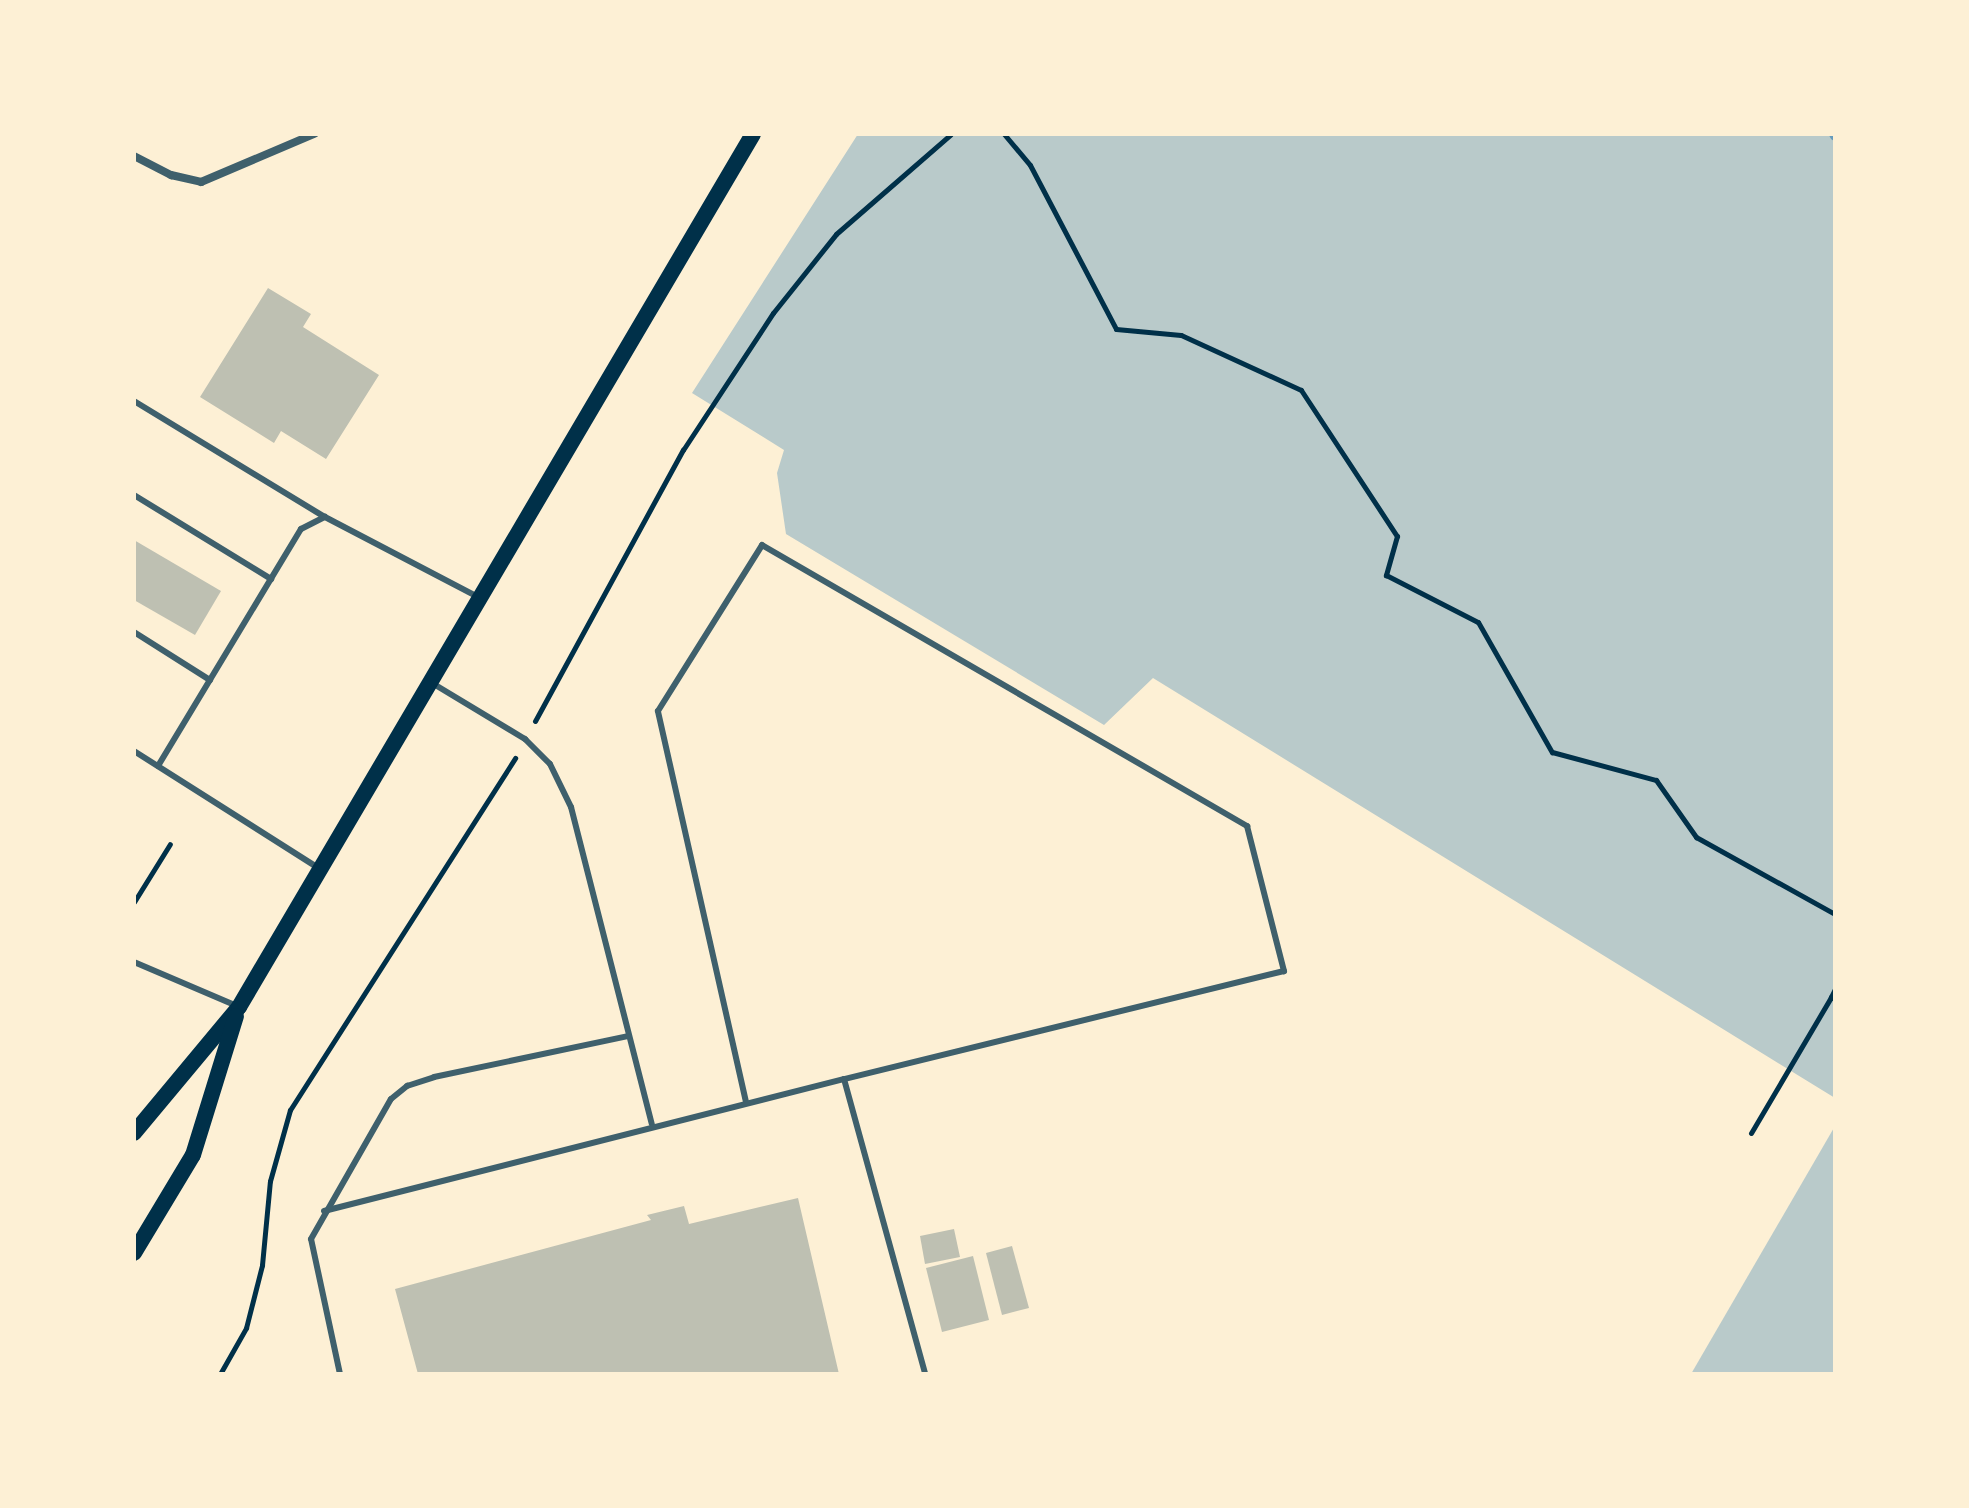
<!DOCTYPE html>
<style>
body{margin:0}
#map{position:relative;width:1969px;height:1508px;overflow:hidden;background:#fdf0d5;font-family:"Sofia Sans Condensed",sans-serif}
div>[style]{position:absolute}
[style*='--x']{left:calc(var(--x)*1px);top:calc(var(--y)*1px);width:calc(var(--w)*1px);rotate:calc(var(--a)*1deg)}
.green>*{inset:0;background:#b9caca}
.stream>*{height:10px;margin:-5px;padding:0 5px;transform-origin:5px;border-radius:5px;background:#669bbc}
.building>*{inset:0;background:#bec0b2}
.path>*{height:5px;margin:-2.5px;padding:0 2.5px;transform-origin:2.5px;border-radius:2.5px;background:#003049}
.service>*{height:6px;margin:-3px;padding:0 3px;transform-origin:3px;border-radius:3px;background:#3f606c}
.minor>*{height:8px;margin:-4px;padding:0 4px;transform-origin:4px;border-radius:4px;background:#3f606c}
.secondary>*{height:16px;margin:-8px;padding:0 8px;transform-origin:8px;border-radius:8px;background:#003049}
span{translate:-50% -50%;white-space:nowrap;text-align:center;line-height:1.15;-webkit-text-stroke:7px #fdf0d5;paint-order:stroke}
.frame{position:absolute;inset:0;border:136px solid #fdf0d5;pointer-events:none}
</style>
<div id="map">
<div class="green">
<i style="clip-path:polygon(858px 134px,1835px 134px,1835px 1098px,1153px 678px,1104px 725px,786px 534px,777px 473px,784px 450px,692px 393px)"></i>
<i style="clip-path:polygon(1835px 1126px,1835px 1374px,1691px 1374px)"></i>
</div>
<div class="stream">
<i style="--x:1834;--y:134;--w:2;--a:63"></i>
</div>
<div class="building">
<i style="clip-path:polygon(268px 288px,311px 314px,303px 327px,379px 375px,326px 459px,281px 431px,274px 443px,200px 397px)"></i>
<i style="clip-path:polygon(134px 540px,221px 591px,195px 635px,134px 600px)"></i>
<i style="clip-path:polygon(798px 1198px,839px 1374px,418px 1374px,395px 1289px,651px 1220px,647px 1215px,684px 1206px,689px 1224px)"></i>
<i style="clip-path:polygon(954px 1229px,960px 1257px,925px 1264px,920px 1236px)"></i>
<i style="clip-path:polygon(1012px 1246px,1029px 1308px,1002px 1315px,986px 1253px)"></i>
<i style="clip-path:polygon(973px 1256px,989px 1320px,942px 1332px,926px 1268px)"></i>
</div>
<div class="path">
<i style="--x:1004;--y:134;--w:40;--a:50"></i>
<i style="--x:1030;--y:165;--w:185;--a:62.3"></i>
<i style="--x:1116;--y:329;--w:65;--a:5.3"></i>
<i style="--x:1181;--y:335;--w:132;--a:24.6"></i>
<i style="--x:1301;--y:390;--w:175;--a:56.7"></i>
<i style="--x:1397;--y:536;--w:41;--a:105.8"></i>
<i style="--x:1386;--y:575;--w:103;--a:27.1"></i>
<i style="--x:1478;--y:622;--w:150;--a:60.4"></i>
<i style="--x:1552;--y:752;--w:108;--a:15.1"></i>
<i style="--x:1656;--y:780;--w:70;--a:54.9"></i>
<i style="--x:1696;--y:837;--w:159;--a:29"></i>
<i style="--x:535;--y:721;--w:309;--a:-61.4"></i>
<i style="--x:683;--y:450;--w:164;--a:-56.7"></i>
<i style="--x:773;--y:313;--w:101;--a:-51.4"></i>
<i style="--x:836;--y:234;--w:152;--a:-41"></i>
<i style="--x:134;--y:902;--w:68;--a:-58.2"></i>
<i style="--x:1835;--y:989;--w:9;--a:117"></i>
<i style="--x:1831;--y:997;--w:4;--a:27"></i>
<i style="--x:1751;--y:1133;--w:158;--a:-59.5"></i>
<i style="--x:220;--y:1374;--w:53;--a:-60.5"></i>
<i style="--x:246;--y:1328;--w:65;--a:-75.7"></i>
<i style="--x:262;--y:1265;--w:84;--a:-84.6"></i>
<i style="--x:270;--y:1181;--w:74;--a:-74.3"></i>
<i style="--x:290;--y:1110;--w:418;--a:-57.4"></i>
</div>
<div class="service">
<i style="--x:134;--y:401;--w:223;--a:31.3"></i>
<i style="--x:134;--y:495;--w:161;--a:31.5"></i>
<i style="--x:134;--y:632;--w:90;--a:32.3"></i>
<i style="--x:432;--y:683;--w:109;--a:31.1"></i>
<i style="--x:525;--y:739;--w:35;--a:45"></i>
<i style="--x:550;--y:764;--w:48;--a:64"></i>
<i style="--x:571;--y:807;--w:327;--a:75.7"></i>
<i style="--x:134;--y:751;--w:220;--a:32.4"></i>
<i style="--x:158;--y:766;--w:277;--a:-58.9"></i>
<i style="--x:301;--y:529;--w:27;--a:-27"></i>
<i style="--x:325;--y:517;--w:173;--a:27.6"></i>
<i style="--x:134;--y:962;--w:112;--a:23.1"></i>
<i style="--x:746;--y:1102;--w:401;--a:-102.7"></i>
<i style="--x:658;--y:711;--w:196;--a:-57.9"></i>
<i style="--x:762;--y:545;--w:561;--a:30.09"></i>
<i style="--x:1247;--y:826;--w:150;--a:75.7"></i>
<i style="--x:1284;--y:971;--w:453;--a:166.2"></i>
<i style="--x:324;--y:1211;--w:536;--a:-14.24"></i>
<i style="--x:844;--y:1079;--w:306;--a:74.6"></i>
<i style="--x:340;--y:1374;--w:138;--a:-102.1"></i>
<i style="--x:311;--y:1239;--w:161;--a:-60.3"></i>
<i style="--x:391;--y:1099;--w:21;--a:-39"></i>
<i style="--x:407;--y:1086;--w:28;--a:-18"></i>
<i style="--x:434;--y:1077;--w:198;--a:-11.9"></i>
</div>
<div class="minor">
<i style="--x:134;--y:156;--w:42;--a:27.2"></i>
<i style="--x:171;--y:175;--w:31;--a:13"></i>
<i style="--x:201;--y:182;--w:123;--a:-23"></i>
</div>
<div class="secondary">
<i style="--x:134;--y:1133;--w:164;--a:-50.2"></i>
<i style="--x:239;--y:1007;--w:1013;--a:-59.51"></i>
<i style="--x:134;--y:1253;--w:114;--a:-59"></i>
<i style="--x:193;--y:1155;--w:145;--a:-72.8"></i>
</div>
<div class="frame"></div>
</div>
